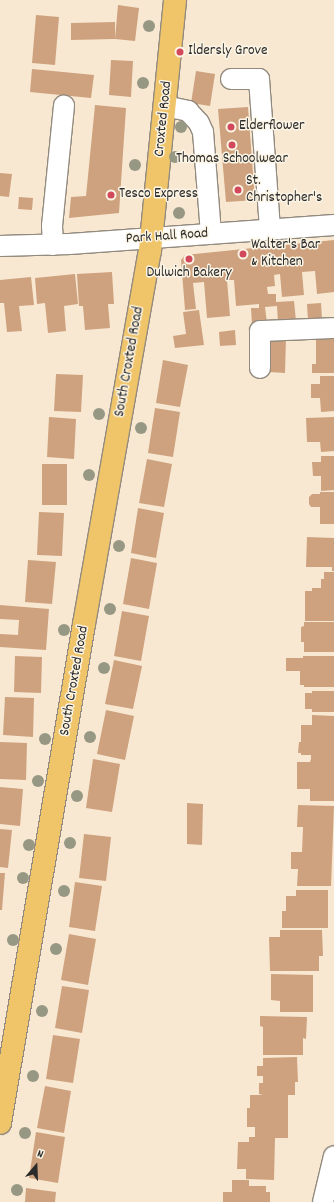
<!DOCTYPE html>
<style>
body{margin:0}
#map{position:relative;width:334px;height:1202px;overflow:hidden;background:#f8e8d2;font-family:Dekko,sans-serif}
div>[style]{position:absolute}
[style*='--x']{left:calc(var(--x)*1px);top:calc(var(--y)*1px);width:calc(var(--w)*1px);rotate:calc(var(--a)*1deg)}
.building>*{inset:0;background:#cea27e}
.roads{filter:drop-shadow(1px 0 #928a7e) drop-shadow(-1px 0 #928a7e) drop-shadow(0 1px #928a7e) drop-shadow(0 -1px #928a7e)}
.minor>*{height:20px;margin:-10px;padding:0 10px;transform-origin:10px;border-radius:10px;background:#fff}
.major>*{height:22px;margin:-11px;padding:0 11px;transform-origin:11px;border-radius:11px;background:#f0c469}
.trees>*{width:12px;height:12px;margin:-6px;border-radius:50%;background:#979884}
.dots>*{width:11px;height:11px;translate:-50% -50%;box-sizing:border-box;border:2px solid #fcf5e5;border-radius:50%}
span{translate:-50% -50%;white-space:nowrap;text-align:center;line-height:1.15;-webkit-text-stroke:3px #fcf5e5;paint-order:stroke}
.poi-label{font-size:15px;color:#2b2b2b}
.left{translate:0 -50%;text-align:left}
.street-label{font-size:15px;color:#2b2b2b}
.north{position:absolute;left:16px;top:1146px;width:40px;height:40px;-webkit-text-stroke:3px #fcf5e5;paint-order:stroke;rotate:19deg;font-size:11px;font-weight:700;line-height:16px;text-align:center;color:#2b2b2b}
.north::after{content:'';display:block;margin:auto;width:14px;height:18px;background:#2b2b2b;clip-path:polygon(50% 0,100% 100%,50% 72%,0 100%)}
</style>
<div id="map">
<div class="building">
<i style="clip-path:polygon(118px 5px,139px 8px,135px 41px,115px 39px)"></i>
<i style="clip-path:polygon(36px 15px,59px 17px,55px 65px,32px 63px)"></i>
<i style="clip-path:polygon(115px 22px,115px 39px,71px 40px,71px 23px)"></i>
<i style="clip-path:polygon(111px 60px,133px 61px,131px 97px,109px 95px)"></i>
<i style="clip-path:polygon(32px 69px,94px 75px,91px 98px,30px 92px)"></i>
<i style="clip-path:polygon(196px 71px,215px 74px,210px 106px,191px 103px)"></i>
<i style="clip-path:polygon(95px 105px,126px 108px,119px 213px,69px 218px,71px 197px,86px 196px)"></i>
<i style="clip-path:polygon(248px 107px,255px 200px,226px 202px,218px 109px)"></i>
<i style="clip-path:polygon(0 173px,12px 174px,9px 197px,0 196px)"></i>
<i style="clip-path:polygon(19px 197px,33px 198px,32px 210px,18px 209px)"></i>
<i style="clip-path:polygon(334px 240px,334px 292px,317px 294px,315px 271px,302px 272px,304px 295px,282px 297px,280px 274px,274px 275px,275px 286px,267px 287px,268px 294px,276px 294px,276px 302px,294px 301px,296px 321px,278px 322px,277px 306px,265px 307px,267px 323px,252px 325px,251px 308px,259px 308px,259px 304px,236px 306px,234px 280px,227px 280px,230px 316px,207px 318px,204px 282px,193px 283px,196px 309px,185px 310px,181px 260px,185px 255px)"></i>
<i style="clip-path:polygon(112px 272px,114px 304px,108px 304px,110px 328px,85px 330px,83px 306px,79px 306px,77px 274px)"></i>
<i style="clip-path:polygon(75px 274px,78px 304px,64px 306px,66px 331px,48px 333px,45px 303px,37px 304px,35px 278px)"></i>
<i style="clip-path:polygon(31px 277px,34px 305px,19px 306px,22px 331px,7px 332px,4px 303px,0 303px,0 280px)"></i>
<i style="clip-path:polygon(321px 303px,322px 319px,308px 320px,307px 304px)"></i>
<i style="clip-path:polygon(199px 310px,204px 345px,175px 348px,173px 336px,186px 334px,183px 312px)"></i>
<i style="clip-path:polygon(235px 330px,236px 345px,220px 346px,219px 332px)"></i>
<i style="clip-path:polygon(270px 337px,286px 338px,285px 373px,269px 372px)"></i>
<i style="clip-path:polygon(316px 338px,334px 338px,334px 373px,312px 373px,312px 364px,316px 364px)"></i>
<i style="clip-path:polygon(163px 360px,188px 365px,180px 407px,156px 403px)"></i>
<i style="clip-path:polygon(56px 374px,83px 375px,81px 412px,54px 411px)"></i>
<i style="clip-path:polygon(320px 376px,334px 376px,334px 411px,321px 412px,320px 398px,311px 398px,311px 384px,320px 384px)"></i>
<i style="clip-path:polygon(155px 408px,180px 412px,173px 457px,148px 453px)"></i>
<i style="clip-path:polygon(49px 417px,76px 419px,74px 459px,47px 457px)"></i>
<i style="clip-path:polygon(334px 417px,334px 451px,321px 452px,320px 442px,307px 442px,306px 418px)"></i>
<i style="clip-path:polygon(321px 456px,334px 456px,334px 490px,321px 491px,321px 476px,313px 476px,312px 462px,321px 462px)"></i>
<i style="clip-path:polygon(147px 459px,172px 464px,164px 507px,139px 503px)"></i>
<i style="clip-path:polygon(42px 464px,67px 464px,67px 505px,42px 505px)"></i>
<i style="clip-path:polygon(320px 492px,334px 492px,334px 524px,320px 524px,320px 507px,311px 507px,309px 504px,309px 497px,312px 494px,320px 494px)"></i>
<i style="clip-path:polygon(138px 508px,164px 513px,156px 558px,131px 553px)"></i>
<i style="clip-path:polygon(39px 512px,64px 513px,62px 556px,37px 555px)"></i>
<i style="clip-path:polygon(307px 537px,334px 538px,334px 571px,332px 571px,332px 567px,306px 567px)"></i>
<i style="clip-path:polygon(131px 558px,157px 563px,149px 609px,123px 604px)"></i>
<i style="clip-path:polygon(28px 560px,56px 562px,52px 604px,25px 602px)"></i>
<i style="clip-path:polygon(324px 572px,334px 572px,334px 621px,305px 621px,305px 591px,312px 591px,312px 588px,321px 588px,321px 579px,324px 579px)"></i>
<i style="clip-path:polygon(0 605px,49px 609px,46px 650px,0 647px,0 634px,18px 635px,19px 620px,0 619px)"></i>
<i style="clip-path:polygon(122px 611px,149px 616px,141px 661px,114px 656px)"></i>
<i style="clip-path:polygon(304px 622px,334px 622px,334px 652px,304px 652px,304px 642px,301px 642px,301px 627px,304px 626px)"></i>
<i style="clip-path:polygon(15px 656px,42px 657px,41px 693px,14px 692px)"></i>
<i style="clip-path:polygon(303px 656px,334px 656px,334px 687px,304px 687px,304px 685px,300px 685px,300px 671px,286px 671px,286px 658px,303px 658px)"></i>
<i style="clip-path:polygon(114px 660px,142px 666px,133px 709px,105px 704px)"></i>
<i style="clip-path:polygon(312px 691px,334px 691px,334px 712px,312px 712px,312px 709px,305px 709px,305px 693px,312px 693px)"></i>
<i style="clip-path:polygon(5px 697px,34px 698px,33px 737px,3px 735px)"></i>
<i style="clip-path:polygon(106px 710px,134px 716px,125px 760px,97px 754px)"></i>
<i style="clip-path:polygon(312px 715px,334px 716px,334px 801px,310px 801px,310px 789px,297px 789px,297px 762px,310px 762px,311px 759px,311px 755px,301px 755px,301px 753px,298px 753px,299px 742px,301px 742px,301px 725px,312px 725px)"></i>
<i style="clip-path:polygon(0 742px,27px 743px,26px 780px,0 779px)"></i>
<i style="clip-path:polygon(93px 759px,120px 764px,112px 812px,86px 808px)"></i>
<i style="clip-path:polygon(0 787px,23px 789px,20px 826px,0 824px)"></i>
<i style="clip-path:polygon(187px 803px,203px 804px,202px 845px,187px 844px)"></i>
<i style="clip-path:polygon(298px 805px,334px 806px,331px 886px,297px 886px,298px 869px,291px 869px,291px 852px,302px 852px,303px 827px,297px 827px)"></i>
<i style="clip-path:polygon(0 829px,12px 830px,8px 868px,0 867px)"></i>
<i style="clip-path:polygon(84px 834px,111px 837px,106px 881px,79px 878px)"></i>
<i style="clip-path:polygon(0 873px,5px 873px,2px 910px,0 910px)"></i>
<i style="clip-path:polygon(75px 882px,102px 886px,95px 931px,69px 927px)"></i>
<i style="clip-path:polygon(296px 890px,328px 890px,328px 928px,282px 928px,282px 911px,286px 911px,286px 896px,296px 896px)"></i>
<i style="clip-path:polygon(280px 930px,322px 930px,323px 956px,319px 956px,319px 971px,270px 971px,269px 937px,280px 937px)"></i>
<i style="clip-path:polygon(69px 934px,96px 939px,88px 985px,61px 980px)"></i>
<i style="clip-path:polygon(271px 974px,313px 975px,313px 1012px,280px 1012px,280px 1001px,271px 1000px)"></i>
<i style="clip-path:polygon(62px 986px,89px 990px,82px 1033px,55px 1028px)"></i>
<i style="clip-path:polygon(260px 1016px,307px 1017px,306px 1039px,303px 1038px,303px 1055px,263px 1055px,263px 1027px,260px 1026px)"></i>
<i style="clip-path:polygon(53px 1035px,80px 1039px,73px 1083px,46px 1079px)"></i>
<i style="clip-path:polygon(297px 1057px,298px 1082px,295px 1082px,295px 1095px,288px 1095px,288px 1138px,275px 1138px,274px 1180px,246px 1179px,246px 1169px,237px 1169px,238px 1142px,249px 1142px,249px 1137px,255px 1137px,255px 1127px,247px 1127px,247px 1108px,250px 1108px,250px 1095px,263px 1095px,259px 1094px,259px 1083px,263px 1083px,263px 1076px,257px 1076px,257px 1066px,263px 1066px,263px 1058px)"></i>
<i style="clip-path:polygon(45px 1086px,71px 1091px,64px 1133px,37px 1128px)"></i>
<i style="clip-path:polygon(36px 1132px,65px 1137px,58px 1183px,29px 1178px)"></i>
<i style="clip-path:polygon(232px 1180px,249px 1180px,249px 1186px,266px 1186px,266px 1192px,270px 1192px,270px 1202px,223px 1202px,223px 1192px,232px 1192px)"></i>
<i style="clip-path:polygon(26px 1188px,56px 1192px,55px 1202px,25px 1202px)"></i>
</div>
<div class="roads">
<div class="minor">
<i style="--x:231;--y:79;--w:28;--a:0"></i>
<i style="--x:259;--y:79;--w:151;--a:85.8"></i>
<i style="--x:165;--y:106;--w:24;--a:12"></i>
<i style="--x:188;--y:111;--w:16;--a:47"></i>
<i style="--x:199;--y:123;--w:10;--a:66"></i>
<i style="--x:203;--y:132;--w:102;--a:85.5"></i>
<i style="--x:53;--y:245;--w:19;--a:-93"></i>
<i style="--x:52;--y:226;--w:121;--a:-84.3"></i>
<i style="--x:0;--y:246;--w:69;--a:-1.7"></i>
<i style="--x:69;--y:244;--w:266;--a:-4.1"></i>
<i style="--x:260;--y:368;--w:37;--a:-90"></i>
<i style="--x:260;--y:331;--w:74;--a:-2.3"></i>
<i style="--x:323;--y:1202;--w:47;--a:-76.6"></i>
</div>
<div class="major">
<i style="--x:0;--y:1123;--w:506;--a:-80.44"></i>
<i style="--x:84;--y:624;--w:379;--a:-80"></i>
<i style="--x:150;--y:251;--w:252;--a:-84.3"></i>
</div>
</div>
<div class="trees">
<i style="left:149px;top:26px"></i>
<i style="left:143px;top:83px"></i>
<i style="left:181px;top:127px"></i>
<i style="left:175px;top:157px"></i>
<i style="left:135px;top:165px"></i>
<i style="left:179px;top:213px"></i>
<i style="left:99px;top:414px"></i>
<i style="left:141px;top:428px"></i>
<i style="left:89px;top:475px"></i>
<i style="left:119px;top:546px"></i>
<i style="left:110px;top:609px"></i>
<i style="left:64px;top:630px"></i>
<i style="left:104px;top:668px"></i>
<i style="left:90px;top:737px"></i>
<i style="left:45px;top:739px"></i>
<i style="left:38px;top:781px"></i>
<i style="left:77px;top:796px"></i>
<i style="left:70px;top:843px"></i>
<i style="left:29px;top:845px"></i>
<i style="left:23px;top:878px"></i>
<i style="left:64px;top:891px"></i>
<i style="left:13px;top:940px"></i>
<i style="left:56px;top:949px"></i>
<i style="left:42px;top:1011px"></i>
<i style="left:33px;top:1076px"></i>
<i style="left:25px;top:1133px"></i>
<i style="left:17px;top:1190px"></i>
</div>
<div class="dots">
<i style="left:180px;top:52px;background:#d1495b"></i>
<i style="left:231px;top:127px;background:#d1495b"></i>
<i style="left:232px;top:145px;background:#d1495b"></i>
<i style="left:238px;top:190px;background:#d1495b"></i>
<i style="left:111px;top:195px;background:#d1495b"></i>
<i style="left:243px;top:254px;background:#d1495b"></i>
<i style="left:189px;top:259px;background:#d1495b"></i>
</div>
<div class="poi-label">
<span class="left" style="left:188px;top:52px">Ildersly Grove</span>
<span class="left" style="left:239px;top:127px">Elderflower</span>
<span style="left:232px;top:160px">Thomas Schoolwear</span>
<span class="left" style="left:246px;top:190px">St.<br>Christopher's</span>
<span class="left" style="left:119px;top:195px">Tesco Express</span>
<span class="left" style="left:251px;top:254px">Walter's Bar<br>&amp; Kitchen</span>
<span style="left:189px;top:274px">Dulwich Bakery</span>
</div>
<div class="street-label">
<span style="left:164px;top:119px;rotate:-84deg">Croxted Road</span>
<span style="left:167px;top:237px;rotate:-4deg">Park Hall Road</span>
<span style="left:130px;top:362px;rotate:-80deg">South Croxted Road</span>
<span style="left:75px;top:681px;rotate:-80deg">South Croxted Road</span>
</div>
<div class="north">N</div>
</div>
